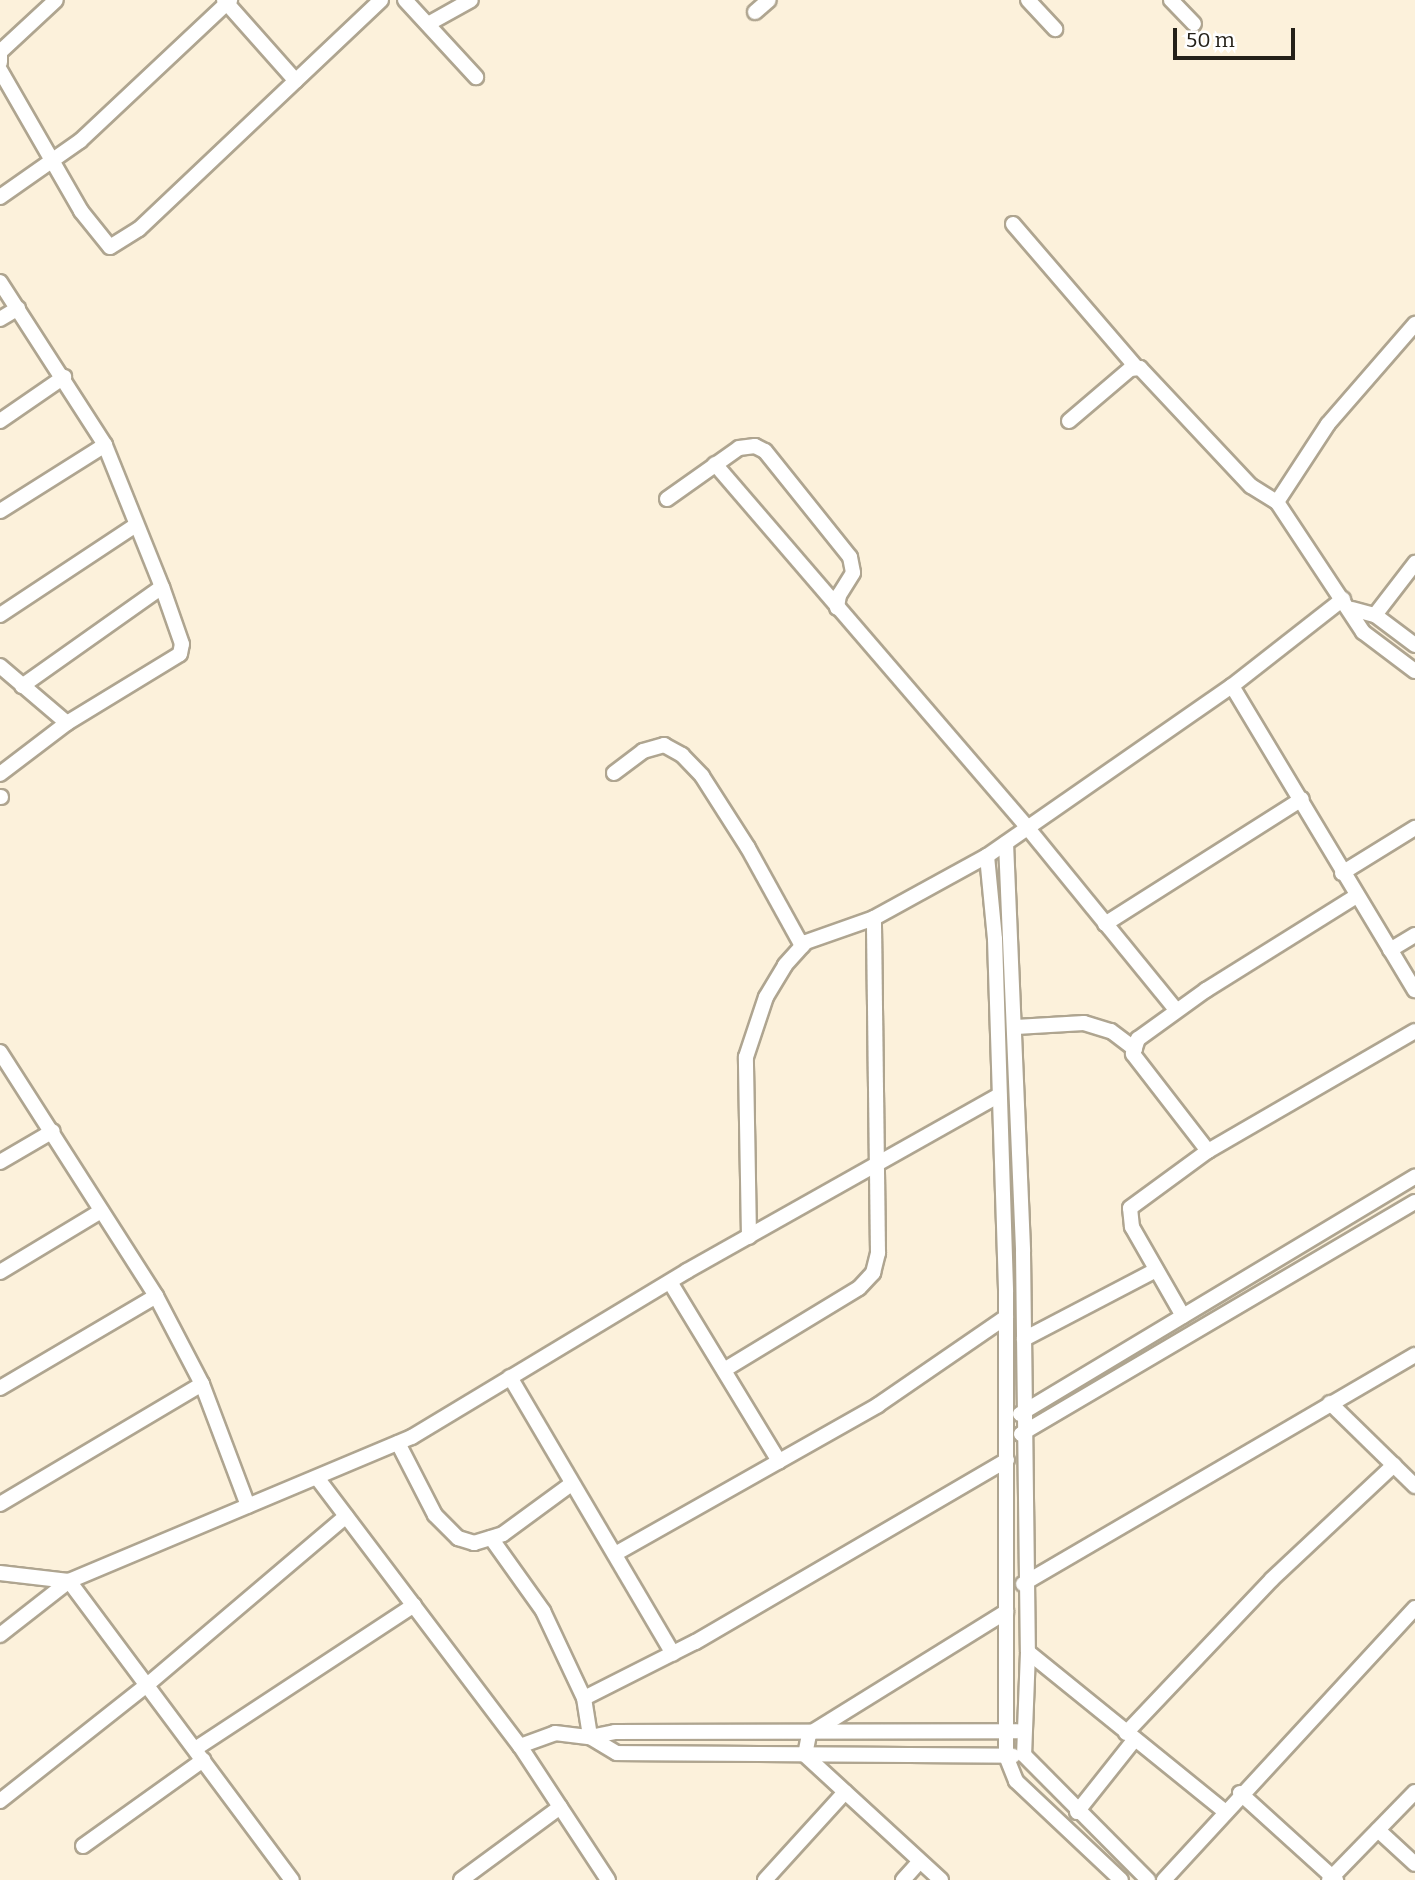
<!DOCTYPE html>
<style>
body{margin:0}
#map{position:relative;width:1415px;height:1880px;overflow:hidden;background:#fcf1db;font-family:Bitter,serif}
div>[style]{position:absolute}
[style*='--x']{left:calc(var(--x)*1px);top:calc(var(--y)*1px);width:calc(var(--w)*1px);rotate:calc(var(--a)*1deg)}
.roads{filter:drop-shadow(2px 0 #afa590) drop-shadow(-2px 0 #afa590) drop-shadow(0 2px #afa590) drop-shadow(0 -2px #afa590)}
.street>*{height:14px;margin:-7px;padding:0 7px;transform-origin:7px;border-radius:7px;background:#fff}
span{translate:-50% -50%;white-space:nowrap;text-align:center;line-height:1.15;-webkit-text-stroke:7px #fff;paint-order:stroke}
.scale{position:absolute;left:1173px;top:28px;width:122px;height:32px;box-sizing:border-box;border:4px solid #242018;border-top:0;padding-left:9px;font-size:21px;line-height:24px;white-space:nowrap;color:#242018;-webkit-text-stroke:5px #fff;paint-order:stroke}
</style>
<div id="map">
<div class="roads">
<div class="street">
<i style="--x:224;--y:0;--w:108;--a:48.4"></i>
<i style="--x:405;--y:0;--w:105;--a:47.3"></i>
<i style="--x:1028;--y:0;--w:40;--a:47"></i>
<i style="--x:1171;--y:0;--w:33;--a:46"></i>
<i style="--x:755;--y:12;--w:18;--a:-41"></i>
<i style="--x:428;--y:24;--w:49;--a:-29.2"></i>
<i style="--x:0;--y:62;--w:10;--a:-90"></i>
<i style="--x:0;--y:52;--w:76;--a:-42.9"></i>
<i style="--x:0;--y:70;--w:163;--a:60.1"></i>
<i style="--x:81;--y:211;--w:46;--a:51.1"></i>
<i style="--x:110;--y:247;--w:34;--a:-32"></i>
<i style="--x:139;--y:229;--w:333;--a:-43.4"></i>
<i style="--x:0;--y:197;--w:98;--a:-35"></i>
<i style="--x:80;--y:141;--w:206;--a:-43.2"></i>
<i style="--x:1013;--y:224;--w:189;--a:49.3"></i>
<i style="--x:0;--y:282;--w:194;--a:57.2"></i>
<i style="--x:105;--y:445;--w:124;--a:147.8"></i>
<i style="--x:0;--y:319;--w:21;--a:-31"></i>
<i style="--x:0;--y:421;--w:78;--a:-34.5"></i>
<i style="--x:1069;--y:421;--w:80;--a:-40.4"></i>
<i style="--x:1130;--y:369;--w:10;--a:-6"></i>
<i style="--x:1140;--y:368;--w:162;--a:46.8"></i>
<i style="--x:1251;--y:486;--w:31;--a:32"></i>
<i style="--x:1277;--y:502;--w:156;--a:56.5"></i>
<i style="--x:1363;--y:632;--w:65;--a:36.9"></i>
<i style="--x:715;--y:464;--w:479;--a:49.3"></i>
<i style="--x:1027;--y:827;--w:236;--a:50.8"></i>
<i style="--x:667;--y:499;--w:88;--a:-35.3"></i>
<i style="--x:739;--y:448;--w:16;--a:-7"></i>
<i style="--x:755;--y:446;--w:11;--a:27"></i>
<i style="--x:765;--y:451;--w:136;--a:51.3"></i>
<i style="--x:850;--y:557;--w:16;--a:79"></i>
<i style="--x:853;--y:573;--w:26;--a:122"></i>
<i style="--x:839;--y:595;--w:13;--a:99"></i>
<i style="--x:1277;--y:502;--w:93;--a:-56.8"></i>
<i style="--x:1328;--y:424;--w:133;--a:-49"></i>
<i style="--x:1352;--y:609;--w:24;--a:15"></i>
<i style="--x:1375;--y:615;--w:50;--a:36.9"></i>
<i style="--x:0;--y:615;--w:163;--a:-33.5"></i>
<i style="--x:1375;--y:615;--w:66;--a:-52.4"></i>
<i style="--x:0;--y:666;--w:88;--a:40.4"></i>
<i style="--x:22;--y:686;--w:171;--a:-35.3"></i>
<i style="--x:1232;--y:686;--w:355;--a:59"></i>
<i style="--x:614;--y:773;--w:36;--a:-37"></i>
<i style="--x:643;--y:751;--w:22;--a:-16"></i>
<i style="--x:664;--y:745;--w:21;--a:29"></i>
<i style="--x:682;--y:755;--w:29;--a:46"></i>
<i style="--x:702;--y:776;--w:85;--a:57.4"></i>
<i style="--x:748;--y:848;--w:112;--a:61.1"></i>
<i style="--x:0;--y:774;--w:84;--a:-37.3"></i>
<i style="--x:67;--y:723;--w:132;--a:-31.4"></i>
<i style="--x:180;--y:654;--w:10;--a:-79"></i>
<i style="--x:182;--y:644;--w:60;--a:-109.3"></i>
<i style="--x:162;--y:587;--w:153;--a:-111.9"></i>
<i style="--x:0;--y:797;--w:1;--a:0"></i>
<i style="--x:1006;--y:843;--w:409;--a:87.6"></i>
<i style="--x:1023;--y:1252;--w:400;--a:89.3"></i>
<i style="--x:1028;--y:1652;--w:103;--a:92.2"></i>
<i style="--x:1024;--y:1755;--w:176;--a:45.2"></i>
<i style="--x:987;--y:856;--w:83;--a:84.5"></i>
<i style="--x:995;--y:939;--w:353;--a:88.2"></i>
<i style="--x:1006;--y:1292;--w:464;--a:90"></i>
<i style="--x:1006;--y:1756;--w:27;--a:68"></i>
<i style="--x:1016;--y:1781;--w:144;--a:43.3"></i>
<i style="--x:1342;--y:873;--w:86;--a:-31.7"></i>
<i style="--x:1105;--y:924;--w:233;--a:-32.4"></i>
<i style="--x:1390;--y:950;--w:29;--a:-31"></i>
<i style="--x:1016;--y:1027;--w:68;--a:-3.4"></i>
<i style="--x:1084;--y:1023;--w:28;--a:17"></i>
<i style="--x:1111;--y:1031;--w:30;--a:37"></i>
<i style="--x:0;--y:1052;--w:290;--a:57.4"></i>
<i style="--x:156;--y:1296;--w:99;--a:62.4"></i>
<i style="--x:202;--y:1384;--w:130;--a:69.3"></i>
<i style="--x:1208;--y:1151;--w:239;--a:-30.1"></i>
<i style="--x:0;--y:1162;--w:61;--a:-30.3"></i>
<i style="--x:749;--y:1237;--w:180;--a:-91"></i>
<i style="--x:746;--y:1057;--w:63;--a:-71.6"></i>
<i style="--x:766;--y:997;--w:37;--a:-59"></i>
<i style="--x:785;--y:965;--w:31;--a:-48"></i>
<i style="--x:806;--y:942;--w:72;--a:-19.4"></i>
<i style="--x:874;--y:918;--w:129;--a:-28.8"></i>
<i style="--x:987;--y:856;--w:298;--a:-34.8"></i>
<i style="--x:1232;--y:686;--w:141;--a:-38.1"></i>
<i style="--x:0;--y:1272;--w:118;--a:-31.1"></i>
<i style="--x:670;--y:1282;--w:210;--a:58.7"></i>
<i style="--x:1183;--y:1316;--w:103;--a:-119.8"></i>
<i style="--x:1132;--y:1227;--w:19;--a:-96"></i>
<i style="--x:1130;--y:1208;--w:97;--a:-36.2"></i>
<i style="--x:1208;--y:1151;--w:123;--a:-127.7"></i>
<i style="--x:1133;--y:1054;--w:16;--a:-72"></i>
<i style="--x:1138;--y:1039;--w:84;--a:-35.8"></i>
<i style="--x:1206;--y:990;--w:176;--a:-32"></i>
<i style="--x:1024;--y:1339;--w:149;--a:-27.6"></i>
<i style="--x:724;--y:1370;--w:158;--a:-31.3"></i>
<i style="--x:859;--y:1288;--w:21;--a:-47"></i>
<i style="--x:873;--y:1273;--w:21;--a:-76"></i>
<i style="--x:878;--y:1253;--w:335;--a:-90.7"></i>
<i style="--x:510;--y:1377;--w:321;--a:59.5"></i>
<i style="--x:0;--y:1388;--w:181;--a:-30.5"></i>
<i style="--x:1330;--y:1403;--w:119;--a:44.3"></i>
<i style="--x:1020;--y:1414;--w:461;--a:-31"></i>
<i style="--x:1021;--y:1434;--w:457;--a:-30.5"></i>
<i style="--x:398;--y:1443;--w:81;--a:62.8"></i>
<i style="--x:435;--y:1515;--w:33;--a:45"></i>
<i style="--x:458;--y:1538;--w:17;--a:17"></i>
<i style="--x:474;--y:1543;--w:30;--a:-17"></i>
<i style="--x:503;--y:1534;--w:84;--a:-36.3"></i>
<i style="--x:1007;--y:1460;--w:361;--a:149.7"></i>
<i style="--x:695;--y:1642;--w:124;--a:153.2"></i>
<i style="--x:584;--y:1698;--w:39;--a:81"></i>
<i style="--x:590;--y:1737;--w:31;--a:31"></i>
<i style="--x:617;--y:1753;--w:396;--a:0.4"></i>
<i style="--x:318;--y:1479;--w:335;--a:52.9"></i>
<i style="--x:520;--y:1746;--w:160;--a:56.7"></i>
<i style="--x:0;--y:1504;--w:235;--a:-30.7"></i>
<i style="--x:491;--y:1538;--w:90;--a:54.5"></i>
<i style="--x:543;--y:1611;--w:96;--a:64.8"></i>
<i style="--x:615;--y:1554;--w:302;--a:-29.5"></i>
<i style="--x:878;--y:1405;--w:155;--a:-34.5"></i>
<i style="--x:0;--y:1573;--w:69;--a:6.6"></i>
<i style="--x:69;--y:1581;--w:372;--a:-22.8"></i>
<i style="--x:412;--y:1437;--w:321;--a:-31.1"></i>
<i style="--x:687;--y:1271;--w:358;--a:-29.4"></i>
<i style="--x:1023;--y:1584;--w:454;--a:-30.3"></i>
<i style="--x:0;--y:1635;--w:88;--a:-38"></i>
<i style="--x:69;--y:1581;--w:373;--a:53.3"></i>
<i style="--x:1028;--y:1652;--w:252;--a:39"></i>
<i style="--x:1126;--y:1733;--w:212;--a:-46.5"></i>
<i style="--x:1272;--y:1579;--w:167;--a:-43.1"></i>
<i style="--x:520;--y:1746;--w:37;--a:-20"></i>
<i style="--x:555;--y:1733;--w:35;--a:7"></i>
<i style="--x:590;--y:1737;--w:25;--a:-11"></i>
<i style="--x:615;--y:1732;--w:402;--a:-0.1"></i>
<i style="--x:195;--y:1749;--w:262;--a:-33.3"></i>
<i style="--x:1240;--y:1793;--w:130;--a:42.2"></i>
<i style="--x:0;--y:1801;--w:187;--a:-38.3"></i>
<i style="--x:147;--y:1685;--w:261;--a:-40.3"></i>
<i style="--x:1077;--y:1812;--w:93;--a:-51.5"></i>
<i style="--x:1378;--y:1830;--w:50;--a:42.6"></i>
<i style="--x:83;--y:1846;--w:148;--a:-35.6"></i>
<i style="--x:461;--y:1880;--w:123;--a:-36.4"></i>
<i style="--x:765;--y:1880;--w:119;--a:-47.7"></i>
<i style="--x:903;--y:1880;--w:25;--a:-48"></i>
<i style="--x:941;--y:1880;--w:185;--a:-137.4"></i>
<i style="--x:805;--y:1755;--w:21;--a:-79"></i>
<i style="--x:809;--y:1734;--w:232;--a:-31.8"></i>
<i style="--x:1164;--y:1880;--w:370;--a:-47.3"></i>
<i style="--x:1329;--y:1880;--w:123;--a:-45.7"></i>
</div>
</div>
<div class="scale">50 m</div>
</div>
